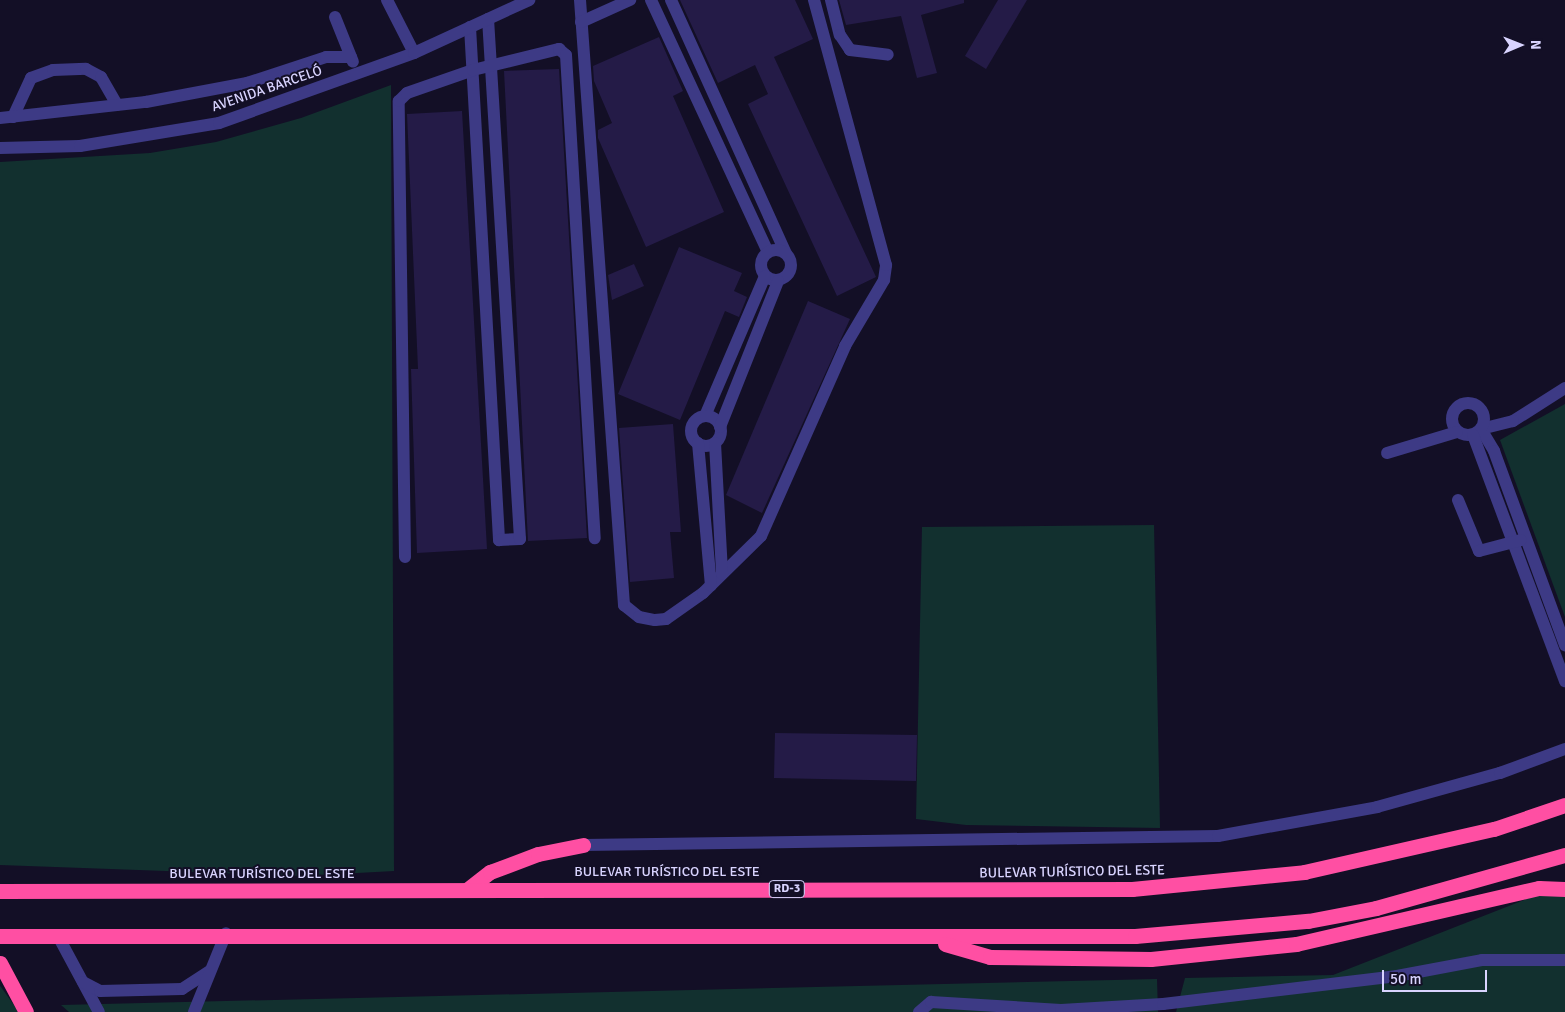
<!DOCTYPE html>
<meta charset="utf-8">
<style>
body{margin:0}
#map{position:relative;width:1565px;height:1012px;overflow:hidden;background:#130f26;font-family:Signika,sans-serif}
div>[style]{position:absolute}
[style*='--x']{left:calc(var(--x)*1px);top:calc(var(--y)*1px);width:calc(var(--w)*1px);rotate:calc(var(--a)*1deg)}
.green>*{inset:0;background:#12302f}
.building>*{inset:0;background:#241b47}
.minor>*{height:12px;margin:-6px;padding:0 6px;transform-origin:6px;border-radius:6px;background:#3d3a85}
.minor>.ring{margin:-6px;padding:0;box-sizing:content-box;background:none;border:12px solid #3d3a85;border-radius:50%}
.highway>*{height:15px;margin:-7.5px;padding:0 7.5px;transform-origin:7.5px;border-radius:7.5px;background:#ff4fa3}
span{translate:-50% -50%;white-space:nowrap;text-align:center;line-height:1.15;-webkit-text-stroke:4px #130f26;paint-order:stroke}
.shield-label span{padding:1px 4px;background:#130f26;border:1px solid;border-radius:4px;-webkit-text-stroke-width:0}
.shield-label{font-size:12px;color:#d9d4ff;font-weight:700}
.street-label{font-size:14px;color:#d9d4ff}
.north{position:absolute;left:1495px;top:20px;width:50px;height:50px;-webkit-text-stroke:4px #130f26;paint-order:stroke;rotate:89deg;font-size:14px;font-weight:700;line-height:20px;text-align:center;color:#d9d4ff}
.north::after{content:'';display:block;margin:auto;width:18px;height:22px;background:#d9d4ff;clip-path:polygon(50% 0,100% 100%,50% 72%,0 100%)}
.scale{position:absolute;left:1382px;top:970px;width:105px;height:22px;box-sizing:border-box;border:2px solid #d9d4ff;border-top:0;padding-left:6px;font-size:15px;line-height:18px;white-space:nowrap;color:#d9d4ff;-webkit-text-stroke:4px #130f26;paint-order:stroke}
</style>
<div id="map">
<div class="green">
<i style="clip-path:polygon(391px 85px,394px 871px,302px 876px,0 865px,0 162px,150px 153px,216px 142px,301px 118px)"></i>
<i style="clip-path:polygon(1565px 404px,1565px 617px,1500px 440px)"></i>
<i style="clip-path:polygon(1154px 525px,1160px 828px,966px 825px,916px 819px,922px 527px)"></i>
<i style="clip-path:polygon(1565px 884px,1565px 1012px,1176px 1012px,1185px 978px,1333px 975px)"></i>
<i style="clip-path:polygon(1157px 979px,1158px 1012px,69px 1012px,61px 1005px)"></i>
<i style="clip-path:polygon(0 986px,1px 987px,19px 1012px,0 1012px)"></i>
</div>
<div class="building">
<i style="clip-path:polygon(680px 0,795px 0,813px 39px,774px 57px,876px 277px,837px 296px,748px 104px,768px 94px,755px 65px,718px 83px)"></i>
<i style="clip-path:polygon(839px 0,964px 0,964px 3px,921px 15px,937px 73px,917px 78px,901px 16px,846px 25px)"></i>
<i style="clip-path:polygon(998px 0,1027px 0,986px 69px,965px 56px)"></i>
<i style="clip-path:polygon(659px 37px,683px 91px,673px 96px,724px 212px,646px 247px,598px 138px,598px 130px,612px 123px,594px 81px,593px 66px)"></i>
<i style="clip-path:polygon(559px 69px,587px 538px,528px 541px,504px 71px)"></i>
<i style="clip-path:polygon(462px 111px,487px 549px,417px 553px,411px 369px,418px 369px,407px 114px)"></i>
<i style="clip-path:polygon(679px 247px,742px 273px,734px 291px,747px 297px,739px 317px,725px 311px,680px 420px,618px 394px)"></i>
<i style="clip-path:polygon(634px 264px,644px 286px,612px 300px,608px 275px)"></i>
<i style="clip-path:polygon(808px 301px,850px 319px,762px 513px,726px 495px)"></i>
<i style="clip-path:polygon(673px 424px,681px 532px,670px 532px,674px 578px,630px 582px,619px 428px)"></i>
<i style="clip-path:polygon(775px 733px,917px 735px,916px 781px,774px 778px)"></i>
</div>
<div class="minor">
<i style="--x:387;--y:0;--w:59;--a:63"></i>
<i style="--x:580;--y:0;--w:607;--a:85.84"></i>
<i style="--x:624;--y:605;--w:19;--a:39"></i>
<i style="--x:639;--y:617;--w:16;--a:11"></i>
<i style="--x:655;--y:620;--w:11;--a:-5"></i>
<i style="--x:666;--y:619;--w:45;--a:-35.1"></i>
<i style="--x:703;--y:593;--w:81;--a:-44.5"></i>
<i style="--x:761;--y:536;--w:208;--a:-66.1"></i>
<i style="--x:845;--y:346;--w:77;--a:-59.4"></i>
<i style="--x:884;--y:280;--w:15;--a:-82"></i>
<i style="--x:886;--y:265;--w:275;--a:-105.2"></i>
<i style="--x:651;--y:0;--w:278;--a:65.1"></i>
<i style="--x:671;--y:0;--w:278;--a:65.6"></i>
<i style="--x:831;--y:0;--w:36;--a:76"></i>
<i style="--x:840;--y:35;--w:18;--a:56"></i>
<i style="--x:850;--y:50;--w:38;--a:7"></i>
<i style="--x:335;--y:17;--w:48;--a:68.2"></i>
<i style="--x:581;--y:22;--w:54;--a:-24.2"></i>
<i style="--x:470;--y:27;--w:514;--a:86.76"></i>
<i style="--x:499;--y:540;--w:21;--a:-3"></i>
<i style="--x:520;--y:539;--w:521;--a:-93.52"></i>
<i style="--x:13;--y:117;--w:43;--a:-65.2"></i>
<i style="--x:31;--y:78;--w:23;--a:-20"></i>
<i style="--x:53;--y:70;--w:33;--a:-2"></i>
<i style="--x:86;--y:69;--w:17;--a:28"></i>
<i style="--x:101;--y:77;--w:32;--a:60"></i>
<i style="--x:0;--y:118;--w:147;--a:-6.3"></i>
<i style="--x:146;--y:102;--w:103;--a:-10.7"></i>
<i style="--x:247;--y:83;--w:83;--a:-18.2"></i>
<i style="--x:326;--y:57;--w:25;--a:0"></i>
<i style="--x:0;--y:148;--w:80;--a:-1.4"></i>
<i style="--x:80;--y:146;--w:141;--a:-9.4"></i>
<i style="--x:219;--y:123;--w:207;--a:-19.7"></i>
<i style="--x:414;--y:53;--w:127;--a:-24.7"></i>
<i class="ring" style="left:761px;top:250px;width:18px;height:18px"></i>
<i style="--x:1565;--y:388;--w:62;--a:147.6"></i>
<i style="--x:1513;--y:421;--w:33;--a:166"></i>
<i style="--x:1481;--y:429;--w:26;--a:59"></i>
<i style="--x:1494;--y:451;--w:207;--a:69.9"></i>
<i class="ring" style="left:1452px;top:403px;width:20px;height:20px"></i>
<i style="--x:705;--y:416;--w:152;--a:-66.8"></i>
<i class="ring" style="left:691px;top:416px;width:18px;height:18px"></i>
<i style="--x:720;--y:427;--w:157;--a:-68.3"></i>
<i style="--x:1473;--y:435;--w:263;--a:69.5"></i>
<i style="--x:698;--y:443;--w:143;--a:84.8"></i>
<i style="--x:715;--y:443;--w:131;--a:86.9"></i>
<i style="--x:1387;--y:453;--w:73;--a:-16.7"></i>
<i style="--x:1458;--y:500;--w:55;--a:67.6"></i>
<i style="--x:1479;--y:551;--w:43;--a:-14.7"></i>
<i style="--x:405;--y:557;--w:456;--a:-90.8"></i>
<i style="--x:399;--y:101;--w:11;--a:-45"></i>
<i style="--x:407;--y:93;--w:70;--a:-19.2"></i>
<i style="--x:473;--y:70;--w:89;--a:-13.7"></i>
<i style="--x:559;--y:49;--w:9;--a:41"></i>
<i style="--x:566;--y:55;--w:484;--a:86.6"></i>
<i style="--x:583;--y:845;--w:635;--a:-0.81"></i>
<i style="--x:1218;--y:836;--w:162;--a:-10.3"></i>
<i style="--x:1377;--y:807;--w:128;--a:-15.5"></i>
<i style="--x:1500;--y:773;--w:69;--a:-20.3"></i>
<i style="--x:58;--y:936;--w:86;--a:61.7"></i>
<i style="--x:83;--y:982;--w:19;--a:28"></i>
<i style="--x:100;--y:991;--w:82;--a:-1.4"></i>
<i style="--x:182;--y:989;--w:33;--a:-33"></i>
<i style="--x:194;--y:1012;--w:85;--a:-67.9"></i>
<i style="--x:919;--y:1012;--w:16;--a:-40"></i>
<i style="--x:931;--y:1002;--w:130;--a:3.5"></i>
<i style="--x:1061;--y:1010;--w:102;--a:-3.4"></i>
<i style="--x:1163;--y:1004;--w:236;--a:-6.8"></i>
<i style="--x:1397;--y:976;--w:86;--a:-10.7"></i>
<i style="--x:1482;--y:960;--w:83;--a:0"></i>
</div>
<div class="highway">
<i style="--x:468;--y:889;--w:28;--a:-38"></i>
<i style="--x:490;--y:872;--w:51;--a:-20.6"></i>
<i style="--x:538;--y:854;--w:46;--a:-11.3"></i>
<i style="--x:0;--y:891;--w:1132;--a:-0.1"></i>
<i style="--x:1132;--y:889;--w:173;--a:-5.6"></i>
<i style="--x:1304;--y:872;--w:195;--a:-12.8"></i>
<i style="--x:1494;--y:829;--w:75;--a:-18.7"></i>
<i style="--x:0;--y:936;--w:1135;--a:0"></i>
<i style="--x:1135;--y:936;--w:174;--a:-5"></i>
<i style="--x:1308;--y:921;--w:69;--a:-10.8"></i>
<i style="--x:1376;--y:908;--w:196;--a:-15.7"></i>
<i style="--x:945;--y:944;--w:47;--a:16.1"></i>
<i style="--x:990;--y:957;--w:161;--a:0.7"></i>
<i style="--x:1151;--y:959;--w:146;--a:-5.9"></i>
<i style="--x:1296;--y:944;--w:249;--a:-13"></i>
<i style="--x:1539;--y:888;--w:26;--a:2"></i>
<i style="--x:0;--y:963;--w:55;--a:62"></i>
</div>
<div class="shield-label">
<span style="left:787px;top:889px">RD-3</span>
</div>
<div class="street-label">
<span style="left:267px;top:89px;rotate:-19deg">AVENIDA BARCELÓ</span>
<span style="left:667px;top:872px">BULEVAR TURÍSTICO DEL ESTE</span>
<span style="left:1072px;top:872px;rotate:-1deg">BULEVAR TURÍSTICO DEL ESTE</span>
<span style="left:262px;top:874px">BULEVAR TURÍSTICO DEL ESTE</span>
</div>
<div class="north">N</div>
<div class="scale">50 m</div>
</div>
